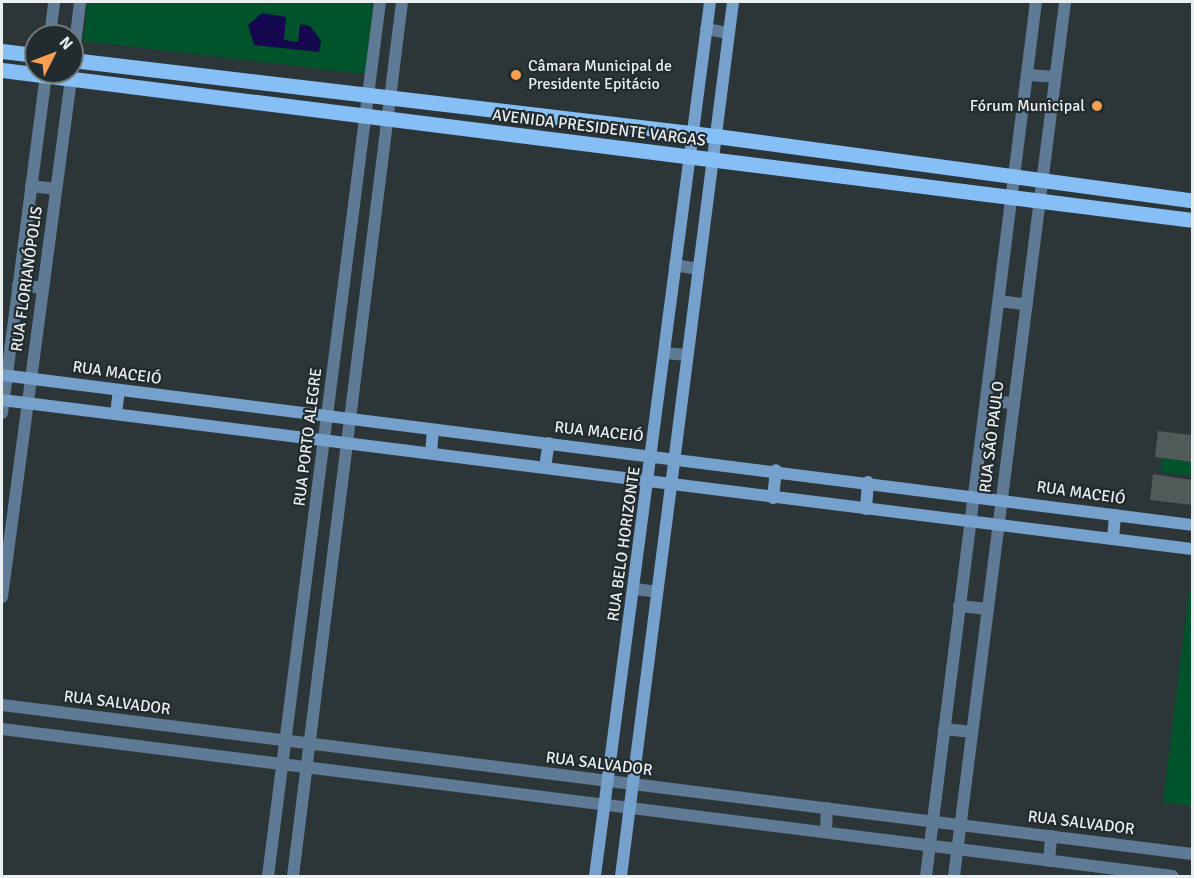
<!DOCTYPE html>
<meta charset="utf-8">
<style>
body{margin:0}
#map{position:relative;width:1194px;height:878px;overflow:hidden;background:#2c3538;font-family:Signika,sans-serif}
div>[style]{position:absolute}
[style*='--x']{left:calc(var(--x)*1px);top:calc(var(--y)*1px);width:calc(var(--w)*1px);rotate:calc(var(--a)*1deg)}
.green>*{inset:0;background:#00542b}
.water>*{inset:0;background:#15084e}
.building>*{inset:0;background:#505a59}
.street>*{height:12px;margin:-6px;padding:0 6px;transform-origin:6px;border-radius:6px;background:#5e7a95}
.secondary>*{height:12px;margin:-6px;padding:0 6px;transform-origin:6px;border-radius:6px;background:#75a1cc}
.primary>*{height:15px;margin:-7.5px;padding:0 7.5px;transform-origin:7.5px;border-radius:7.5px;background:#85bff6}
.dots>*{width:16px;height:16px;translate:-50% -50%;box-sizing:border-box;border:3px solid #222b2e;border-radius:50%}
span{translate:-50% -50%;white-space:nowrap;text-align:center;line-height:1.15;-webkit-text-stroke:4.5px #222b2e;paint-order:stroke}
.poi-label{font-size:16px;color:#eaeff1}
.left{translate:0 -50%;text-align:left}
.right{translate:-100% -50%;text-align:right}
.street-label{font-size:16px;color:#eaeff1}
.frame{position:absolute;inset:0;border:3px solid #eaeff1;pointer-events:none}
.north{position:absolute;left:24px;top:24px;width:60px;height:60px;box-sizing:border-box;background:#222b2e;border:2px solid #72797c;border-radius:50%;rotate:48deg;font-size:16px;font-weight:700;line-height:24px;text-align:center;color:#eaeff1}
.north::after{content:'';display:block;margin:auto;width:21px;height:27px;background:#fa9f4f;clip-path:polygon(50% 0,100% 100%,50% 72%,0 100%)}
</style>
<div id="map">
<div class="green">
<i style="clip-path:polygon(87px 2px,373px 2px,365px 74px,83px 41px)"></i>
<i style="clip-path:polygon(1162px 458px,1192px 462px,1192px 476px,1161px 472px)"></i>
<i style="clip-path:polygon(1189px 592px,1192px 593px,1192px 806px,1163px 802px)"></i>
</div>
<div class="water">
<i style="clip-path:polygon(262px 13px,286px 17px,284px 40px,298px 42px,300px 24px,310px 26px,321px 41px,319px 52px,254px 45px,248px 25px)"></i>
</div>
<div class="building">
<i style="clip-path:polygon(1158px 431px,1192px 435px,1192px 462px,1155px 457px)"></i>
<i style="clip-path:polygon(1153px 474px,1192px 480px,1192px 505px,1150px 500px)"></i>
</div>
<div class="street">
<i style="--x:706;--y:29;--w:23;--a:10"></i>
<i style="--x:50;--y:36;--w:34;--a:-83"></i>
<i style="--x:72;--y:69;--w:67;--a:-83.2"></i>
<i style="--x:1028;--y:75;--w:27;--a:4"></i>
<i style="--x:31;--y:186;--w:25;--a:7"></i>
<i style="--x:675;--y:265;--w:23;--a:10"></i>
<i style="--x:18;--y:285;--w:25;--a:7"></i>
<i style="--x:1000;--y:301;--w:27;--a:8"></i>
<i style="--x:665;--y:353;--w:22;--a:5"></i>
<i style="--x:986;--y:401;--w:28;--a:4"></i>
<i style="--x:2;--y:413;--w:344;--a:-82.6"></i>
<i style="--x:634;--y:589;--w:23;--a:7"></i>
<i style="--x:2;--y:597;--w:530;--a:-82.41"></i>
<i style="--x:959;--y:606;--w:29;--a:6"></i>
<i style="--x:2;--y:705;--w:1199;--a:7.14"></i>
<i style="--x:2;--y:729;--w:1180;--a:7.16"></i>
<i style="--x:944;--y:729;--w:28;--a:6"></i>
<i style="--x:826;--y:832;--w:24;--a:-88"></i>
<i style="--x:1049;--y:861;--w:25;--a:-85"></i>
<i style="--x:268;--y:876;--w:881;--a:-82.7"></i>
<i style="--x:293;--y:876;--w:881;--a:-82.89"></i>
<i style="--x:926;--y:876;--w:881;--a:-82.83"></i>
<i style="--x:954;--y:876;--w:881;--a:-82.76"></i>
</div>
<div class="secondary">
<i style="--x:2;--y:375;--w:1199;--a:7.18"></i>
<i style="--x:2;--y:400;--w:1199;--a:7.14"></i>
<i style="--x:116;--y:414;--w:24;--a:-83"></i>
<i style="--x:431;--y:453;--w:23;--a:-85"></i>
<i style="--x:545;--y:467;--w:24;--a:-81"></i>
<i style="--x:773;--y:498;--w:28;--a:-84"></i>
<i style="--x:866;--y:509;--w:27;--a:-86"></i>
<i style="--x:1113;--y:539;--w:24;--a:-85"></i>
<i style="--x:595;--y:876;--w:882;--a:-82.5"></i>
<i style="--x:621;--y:876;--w:881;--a:-82.7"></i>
</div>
<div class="primary">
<i style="--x:2;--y:51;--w:34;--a:7"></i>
<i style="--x:72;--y:60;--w:648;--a:6.73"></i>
<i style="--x:716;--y:136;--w:480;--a:7.7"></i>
<i style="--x:2;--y:70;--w:1199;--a:7.18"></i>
</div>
<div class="dots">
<i style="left:516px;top:75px;background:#fa9f4f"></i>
<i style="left:1097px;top:106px;background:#fa9f4f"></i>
</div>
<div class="poi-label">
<span class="left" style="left:528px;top:75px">Câmara Municipal de<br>Presidente Epitácio</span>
<span class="right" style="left:1085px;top:106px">Fórum Municipal</span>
</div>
<div class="street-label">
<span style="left:599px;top:128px;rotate:7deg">AVENIDA PRESIDENTE VARGAS</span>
<span style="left:27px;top:279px;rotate:-82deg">RUA FLORIANÓPOLIS</span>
<span style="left:117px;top:373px;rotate:8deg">RUA MACEIÓ</span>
<span style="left:599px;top:432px;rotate:6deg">RUA MACEIÓ</span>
<span style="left:308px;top:437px;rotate:-83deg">RUA PORTO ALEGRE</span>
<span style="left:992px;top:437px;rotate:-83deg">RUA SÃO PAULO</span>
<span style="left:1081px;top:493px;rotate:8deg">RUA MACEIÓ</span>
<span style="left:624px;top:544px;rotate:-82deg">RUA BELO HORIZONTE</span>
<span style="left:117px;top:703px;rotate:7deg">RUA SALVADOR</span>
<span style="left:599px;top:764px;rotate:7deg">RUA SALVADOR</span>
<span style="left:1081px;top:823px;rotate:7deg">RUA SALVADOR</span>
</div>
<div class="frame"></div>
<div class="north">N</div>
</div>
